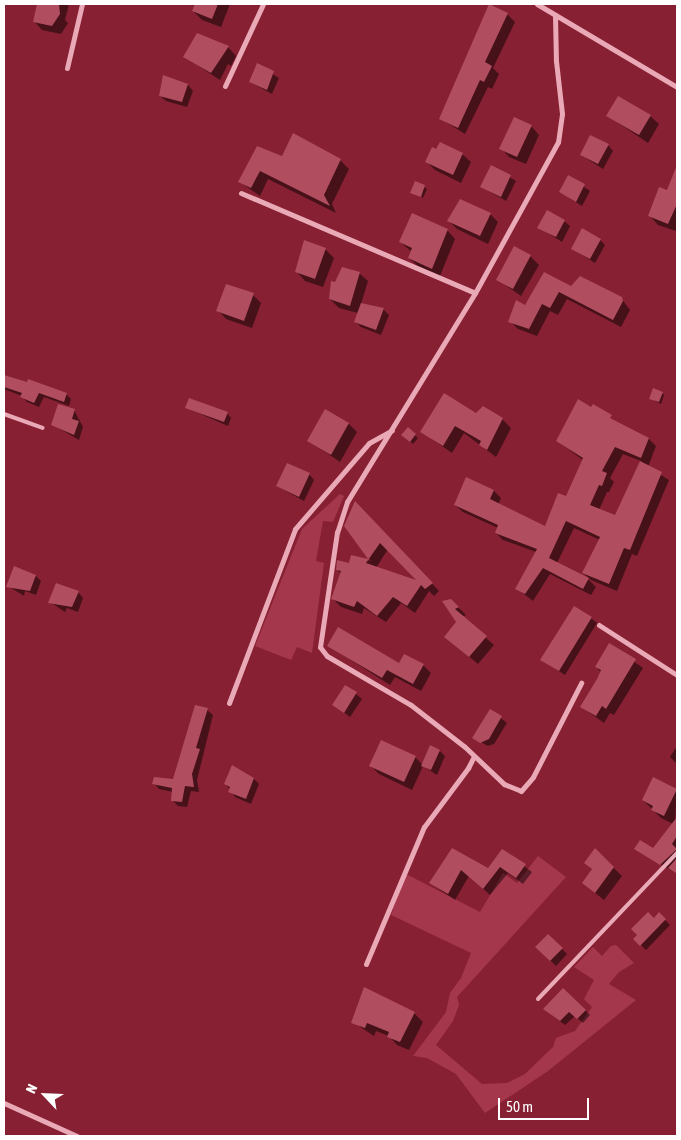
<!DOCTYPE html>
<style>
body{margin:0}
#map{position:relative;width:681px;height:1140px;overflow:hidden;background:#862032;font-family:"Asap Condensed",sans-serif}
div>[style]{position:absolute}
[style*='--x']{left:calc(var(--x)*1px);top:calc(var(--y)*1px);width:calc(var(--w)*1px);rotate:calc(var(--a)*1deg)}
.green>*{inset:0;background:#a5374c}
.shadow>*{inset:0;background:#0007}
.building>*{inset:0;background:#b04d5f}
.service>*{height:4px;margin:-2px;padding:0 2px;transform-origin:2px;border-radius:2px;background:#eaa9b6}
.minor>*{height:5px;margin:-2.5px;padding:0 2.5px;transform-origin:2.5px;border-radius:2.5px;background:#eaa9b6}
span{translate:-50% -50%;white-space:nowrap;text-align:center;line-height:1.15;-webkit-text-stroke:4px #862032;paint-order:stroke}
.frame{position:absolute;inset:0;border:5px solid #fff;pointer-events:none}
.north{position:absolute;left:20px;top:1070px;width:50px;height:50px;-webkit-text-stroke:4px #862032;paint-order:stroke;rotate:295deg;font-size:14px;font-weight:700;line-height:20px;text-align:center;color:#fff}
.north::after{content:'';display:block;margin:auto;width:18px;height:22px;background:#fff;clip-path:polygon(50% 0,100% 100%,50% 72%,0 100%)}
.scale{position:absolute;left:498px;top:1098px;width:91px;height:22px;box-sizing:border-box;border:2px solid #fff;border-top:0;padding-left:6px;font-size:15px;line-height:18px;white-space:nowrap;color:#fff;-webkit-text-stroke:4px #862032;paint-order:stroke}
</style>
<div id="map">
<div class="green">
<i style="clip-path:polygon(340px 494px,344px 496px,333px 522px,323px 521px,316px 561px,324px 563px,312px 653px,297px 647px,291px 660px,255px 646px,302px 529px)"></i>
<i style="clip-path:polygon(538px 856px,566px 877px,457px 997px,459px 1005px,453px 1021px,436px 1045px,482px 1084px,507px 1083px,525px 1074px,553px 1047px,556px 1038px,575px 1031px,592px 1007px,584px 999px,594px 980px,574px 967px,593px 947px,602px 956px,611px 946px,616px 945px,634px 963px,619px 972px,609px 984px,636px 1000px,548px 1071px,485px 1113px,456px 1074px,427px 1058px,413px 1056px,446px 1012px,450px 993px,461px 978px,471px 953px,391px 915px,406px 874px,480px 912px,503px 873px,517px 883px)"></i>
</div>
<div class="shadow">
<i style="clip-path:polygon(38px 4px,69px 4px,65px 20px,68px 23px,61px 34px,42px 30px,34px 21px)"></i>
<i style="clip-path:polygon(196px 4px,230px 4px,221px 27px,202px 20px,193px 11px)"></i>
<i style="clip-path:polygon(507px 14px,515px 22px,493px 68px,499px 74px,492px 89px,488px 87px,465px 134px,441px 119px)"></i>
<i style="clip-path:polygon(228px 47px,236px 56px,231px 66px,228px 64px,220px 80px,185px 57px)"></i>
<i style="clip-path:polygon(257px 65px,279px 78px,272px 94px,250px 82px)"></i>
<i style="clip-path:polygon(164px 77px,188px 85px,193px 91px,187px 107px,166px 101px,160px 96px)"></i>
<i style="clip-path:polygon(608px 116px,650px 116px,659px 124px,648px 143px)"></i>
<i style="clip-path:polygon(531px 126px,539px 135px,526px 164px,509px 157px,501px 148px)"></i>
<i style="clip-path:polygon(608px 145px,613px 151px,603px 169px,581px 155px)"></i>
<i style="clip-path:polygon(462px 154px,471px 162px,461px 183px,435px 170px,426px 161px)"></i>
<i style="clip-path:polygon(283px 158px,340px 160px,349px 169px,332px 204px,336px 213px,268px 179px,260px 196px,240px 182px)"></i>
<i style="clip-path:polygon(492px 167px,516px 181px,506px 201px,482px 187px)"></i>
<i style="clip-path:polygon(569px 177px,590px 191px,582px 206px,560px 192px)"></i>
<i style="clip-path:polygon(673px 178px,677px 180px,676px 231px,658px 225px,650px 216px,668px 191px)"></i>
<i style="clip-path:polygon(416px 183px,427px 189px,423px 198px,412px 192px)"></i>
<i style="clip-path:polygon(490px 214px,498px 222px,488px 244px,457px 229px,449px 221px)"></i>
<i style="clip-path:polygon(564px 221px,570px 226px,562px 242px,539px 227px)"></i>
<i style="clip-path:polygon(447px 230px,455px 239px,440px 276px,418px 266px,409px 258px,412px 252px,400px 242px)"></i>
<i style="clip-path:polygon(600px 240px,605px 245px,595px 263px,572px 248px)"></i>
<i style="clip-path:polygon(325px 249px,334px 258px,323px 287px,305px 281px,297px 272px)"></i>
<i style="clip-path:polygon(530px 256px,539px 265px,521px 296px,497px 279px)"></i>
<i style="clip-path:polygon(359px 273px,368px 281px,361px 304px,383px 309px,389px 315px,381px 335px,361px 327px,355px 321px,358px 313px,339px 308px,330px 299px,336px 284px)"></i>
<i style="clip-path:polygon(544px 274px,571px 287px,621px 298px,630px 310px,621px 327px,567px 299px,558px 315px,550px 311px,537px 336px,518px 329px,510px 321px,526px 307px)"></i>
<i style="clip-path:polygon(253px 295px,261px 303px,252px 328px,226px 319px,218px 310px)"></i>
<i style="clip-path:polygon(4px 376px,66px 394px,71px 399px,69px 406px,44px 397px,39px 407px,27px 402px,22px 396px,4px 389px)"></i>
<i style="clip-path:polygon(662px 393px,664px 395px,661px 404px,650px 398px)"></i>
<i style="clip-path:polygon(187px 408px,227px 413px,231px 418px,228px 426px)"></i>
<i style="clip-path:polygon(evenodd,592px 409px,649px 439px,656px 446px,648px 467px,669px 480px,637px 556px,632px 554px,617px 591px,591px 580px,583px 573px,600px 540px,574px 528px,557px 563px,588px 579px,596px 587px,591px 595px,550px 574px,533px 601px,516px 588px,536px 552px,503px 540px,496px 533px,498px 528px,463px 512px,455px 505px,467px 479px,494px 491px,501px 498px,498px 505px,546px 528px,567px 497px,583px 460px,557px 441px,592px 409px,623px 454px,641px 461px,616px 517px,599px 510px,607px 492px,609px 492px,614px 482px,610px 478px,623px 454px)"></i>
<i style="clip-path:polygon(74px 410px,83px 427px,79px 440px,52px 424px)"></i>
<i style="clip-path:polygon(476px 414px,502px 419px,511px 428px,496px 457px,464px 433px,452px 453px,422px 432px)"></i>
<i style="clip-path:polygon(349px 424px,357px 432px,340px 462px,309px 441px)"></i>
<i style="clip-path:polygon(408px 429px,418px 438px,413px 444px,403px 435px)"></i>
<i style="clip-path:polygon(309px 474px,314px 480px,304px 501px,277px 486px)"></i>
<i style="clip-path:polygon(evenodd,363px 510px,439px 591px,434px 596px,429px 591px,415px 613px,401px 603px,386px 622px,364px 608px,362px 614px,341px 607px,333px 599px,342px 574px,337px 570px,350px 564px,352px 556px,371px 561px,345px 526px,363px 510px,388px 549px,421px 583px,376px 568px,388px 549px)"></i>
<i style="clip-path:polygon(36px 576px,41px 581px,36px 595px,25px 591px,24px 596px,8px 586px)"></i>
<i style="clip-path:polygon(78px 592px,83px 598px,78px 612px,67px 608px,65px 612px,50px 602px)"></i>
<i style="clip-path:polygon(451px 600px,466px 615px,462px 617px,494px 645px,478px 664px,454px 644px,457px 623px)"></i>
<i style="clip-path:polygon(591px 618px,597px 623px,565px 675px,542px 660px)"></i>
<i style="clip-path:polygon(610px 645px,643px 668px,614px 715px,610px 713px,604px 723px,582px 707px,601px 672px,596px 667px)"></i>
<i style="clip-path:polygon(329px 646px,400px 665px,423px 665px,431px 673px,421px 691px,395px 677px,390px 685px)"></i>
<i style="clip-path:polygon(346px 686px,362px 699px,350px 717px,334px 705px)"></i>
<i style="clip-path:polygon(207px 710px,213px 715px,197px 780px,199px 792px,191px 791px,187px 807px,178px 806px,172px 800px,173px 792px,159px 789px,154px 783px,174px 781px)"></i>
<i style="clip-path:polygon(490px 710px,507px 723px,494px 744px,488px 746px,474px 738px)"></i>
<i style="clip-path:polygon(677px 746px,677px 764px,670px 757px)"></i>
<i style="clip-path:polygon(440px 751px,445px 756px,437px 775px,423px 766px,412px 790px,379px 774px,370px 765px,415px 757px,423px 765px)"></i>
<i style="clip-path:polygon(254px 779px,259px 784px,251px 804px,235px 797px,226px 784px)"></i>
<i style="clip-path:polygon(677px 790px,675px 820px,677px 822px,677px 874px,636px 849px,654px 850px,673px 824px,661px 818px,643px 800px)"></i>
<i style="clip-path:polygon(452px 850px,488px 870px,503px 851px,532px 872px,523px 884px,508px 873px,490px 895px,469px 876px,455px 900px,430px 883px)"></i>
<i style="clip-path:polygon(595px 850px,622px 876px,604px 900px,583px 883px,593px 870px,586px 863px)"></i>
<i style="clip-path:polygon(659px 914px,670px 925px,646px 950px,635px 939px)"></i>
<i style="clip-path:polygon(548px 935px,567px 954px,556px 966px,537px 947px)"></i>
<i style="clip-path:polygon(365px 989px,414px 1013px,423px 1022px,409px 1050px,397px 1045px,389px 1036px,376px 1031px,374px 1036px,353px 1022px)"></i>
<i style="clip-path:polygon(564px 990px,590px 1015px,583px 1023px,575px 1016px,565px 1025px,544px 1009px)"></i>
</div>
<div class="building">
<i style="clip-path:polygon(37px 4px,59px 4px,60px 14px,52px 26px,33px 22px)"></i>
<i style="clip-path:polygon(195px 4px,218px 4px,212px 19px,192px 11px)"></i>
<i style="clip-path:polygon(489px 4px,508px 13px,485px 62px,492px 66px,484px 82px,480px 80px,458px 128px,439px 119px)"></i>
<i style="clip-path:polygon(197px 33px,229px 46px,211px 73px,183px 57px)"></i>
<i style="clip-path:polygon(257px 63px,274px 71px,267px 90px,249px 82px)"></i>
<i style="clip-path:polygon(163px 75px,188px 84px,182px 102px,159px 96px)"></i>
<i style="clip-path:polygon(618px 96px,651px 115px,639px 135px,606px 116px)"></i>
<i style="clip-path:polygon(514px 117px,532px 125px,517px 157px,499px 149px)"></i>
<i style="clip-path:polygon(293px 133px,341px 159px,324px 195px,330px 206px,260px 171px,251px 188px,238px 182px,257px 146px,282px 156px)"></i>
<i style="clip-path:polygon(590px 135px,609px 144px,598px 164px,580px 155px)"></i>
<i style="clip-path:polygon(440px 142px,463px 153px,453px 175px,425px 162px,432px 147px,436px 149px)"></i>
<i style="clip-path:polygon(491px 165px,511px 175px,501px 197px,480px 187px)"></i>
<i style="clip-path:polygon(677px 165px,677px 204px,668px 224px,648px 216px,659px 187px,667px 190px)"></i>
<i style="clip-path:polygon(568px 175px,585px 184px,576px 202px,559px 192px)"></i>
<i style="clip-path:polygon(415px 181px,425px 185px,421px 197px,410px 193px)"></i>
<i style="clip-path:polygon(460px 199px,491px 213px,480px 236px,447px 221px)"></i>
<i style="clip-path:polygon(547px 210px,565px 220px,556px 237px,537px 228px)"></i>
<i style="clip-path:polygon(412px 213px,448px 229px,432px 269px,408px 258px,412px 248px,399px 242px)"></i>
<i style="clip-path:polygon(582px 228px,601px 239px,590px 259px,571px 249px)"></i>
<i style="clip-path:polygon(304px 240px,326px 248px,315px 279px,295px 272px)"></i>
<i style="clip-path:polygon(514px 246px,531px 255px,513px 289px,496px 280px)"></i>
<i style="clip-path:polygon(342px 267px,360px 272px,350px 306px,329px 299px,331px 281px,335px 282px)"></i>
<i style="clip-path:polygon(544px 272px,571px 286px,580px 276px,622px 297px,623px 301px,613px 320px,559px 292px,550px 308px,542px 304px,529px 329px,508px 322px,516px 300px,525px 305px)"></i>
<i style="clip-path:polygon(226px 284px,254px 293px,244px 321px,216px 311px)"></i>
<i style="clip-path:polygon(361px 303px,384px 308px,376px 330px,354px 322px)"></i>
<i style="clip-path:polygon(4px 375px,27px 382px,28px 379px,67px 393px,64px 402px,39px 393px,34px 403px,20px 397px,22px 393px,4px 387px)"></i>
<i style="clip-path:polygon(653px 388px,663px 392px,659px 402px,649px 399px)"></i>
<i style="clip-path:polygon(444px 393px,476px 413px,483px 406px,503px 418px,487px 450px,479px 445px,481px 441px,455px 426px,443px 446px,420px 432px)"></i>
<i style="clip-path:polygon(189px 398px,228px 412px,224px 422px,185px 408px)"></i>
<i style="clip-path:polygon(578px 399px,591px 407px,593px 404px,612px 415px,610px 418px,649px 438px,641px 458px,615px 447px,602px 471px,607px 473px,602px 486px,599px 485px,590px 505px,615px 515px,640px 461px,662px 472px,630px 550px,624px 548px,609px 584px,582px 573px,600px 537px,566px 521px,549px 558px,589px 578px,583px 589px,543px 568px,525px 594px,515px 589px,537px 549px,495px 533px,498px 525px,454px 505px,466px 477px,494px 490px,490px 499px,545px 526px,558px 493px,566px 496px,583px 458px,556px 441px)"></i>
<i style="clip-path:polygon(58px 404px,75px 409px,72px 419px,79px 421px,74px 435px,51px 425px)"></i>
<i style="clip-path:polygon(325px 409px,349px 423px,331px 455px,307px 441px)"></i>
<i style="clip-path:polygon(408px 427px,416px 434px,410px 442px,401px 435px)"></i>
<i style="clip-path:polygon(287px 463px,310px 473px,299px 497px,276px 486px)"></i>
<i style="clip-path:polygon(evenodd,355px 501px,433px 583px,425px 589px,421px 585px,407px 606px,393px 597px,377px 616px,357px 601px,354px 607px,331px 599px,341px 571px,336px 570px,337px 560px,349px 563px,351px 555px,368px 559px,344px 526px,355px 501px,380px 543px,416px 580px,366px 563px,380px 543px)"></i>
<i style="clip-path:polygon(14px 566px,36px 575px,30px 591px,6px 587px)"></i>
<i style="clip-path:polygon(56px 583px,79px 591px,72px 607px,48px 603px)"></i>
<i style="clip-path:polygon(451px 599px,459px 607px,455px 609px,487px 636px,469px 657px,444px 637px,456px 622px,442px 601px)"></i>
<i style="clip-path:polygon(574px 606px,592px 617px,559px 671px,540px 660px)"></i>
<i style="clip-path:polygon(338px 627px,399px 663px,404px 654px,424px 664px,413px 684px,387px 670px,382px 678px,327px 646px)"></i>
<i style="clip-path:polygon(609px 643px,636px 659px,606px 709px,602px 706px,596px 716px,580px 707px,597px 679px,601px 670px,595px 667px)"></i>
<i style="clip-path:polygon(345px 685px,357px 692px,344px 713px,332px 705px)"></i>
<i style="clip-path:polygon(195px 705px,208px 708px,196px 748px,200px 749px,192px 774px,194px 787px,185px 786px,182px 802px,171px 801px,172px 788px,152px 784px,154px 777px,173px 779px)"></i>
<i style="clip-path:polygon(490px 709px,502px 716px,489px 739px,480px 743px,472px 738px)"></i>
<i style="clip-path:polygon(381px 740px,416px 756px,404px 782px,369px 766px)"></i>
<i style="clip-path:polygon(430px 745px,440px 750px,431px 770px,421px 766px)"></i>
<i style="clip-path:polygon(232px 765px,254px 778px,246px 799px,228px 792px,230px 787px,224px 784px)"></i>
<i style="clip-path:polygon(653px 777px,677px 789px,664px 816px,651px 810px,653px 806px,642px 800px)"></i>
<i style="clip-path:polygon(677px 817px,677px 836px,672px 844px,677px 849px,660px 865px,634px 849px,640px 840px,653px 848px)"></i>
<i style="clip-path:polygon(452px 848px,488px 868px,502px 849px,526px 864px,516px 878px,500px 867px,483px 889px,461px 870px,448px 894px,429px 883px)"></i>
<i style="clip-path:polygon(595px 848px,614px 867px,595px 893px,582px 883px,592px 869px,584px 863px)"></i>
<i style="clip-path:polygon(677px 858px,677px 874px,668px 868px)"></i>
<i style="clip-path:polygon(648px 912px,654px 918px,659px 912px,666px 919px,640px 946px,633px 939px,637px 935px,631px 929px)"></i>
<i style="clip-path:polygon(548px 934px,563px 948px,550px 961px,535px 947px)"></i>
<i style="clip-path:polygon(364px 987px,415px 1012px,400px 1042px,387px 1037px,389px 1032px,367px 1023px,365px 1028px,351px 1023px)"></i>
<i style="clip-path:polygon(563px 988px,586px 1010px,577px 1019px,569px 1012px,560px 1021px,543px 1009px)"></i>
</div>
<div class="service">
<i style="--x:4;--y:414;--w:41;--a:19.7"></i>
<i style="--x:538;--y:999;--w:202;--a:-46.4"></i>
</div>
<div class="minor">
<i style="--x:537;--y:4;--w:163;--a:30.7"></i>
<i style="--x:555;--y:15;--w:46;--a:88.8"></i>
<i style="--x:556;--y:61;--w:53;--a:83.5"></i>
<i style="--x:562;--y:114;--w:28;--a:98"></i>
<i style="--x:558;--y:142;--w:172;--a:118.8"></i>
<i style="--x:475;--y:293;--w:245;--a:121.5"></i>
<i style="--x:347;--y:502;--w:32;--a:108"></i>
<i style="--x:337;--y:532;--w:116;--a:98.4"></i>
<i style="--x:320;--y:647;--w:11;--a:52"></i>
<i style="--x:327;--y:656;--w:97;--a:30.3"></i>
<i style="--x:411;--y:705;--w:68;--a:37.9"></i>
<i style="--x:465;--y:747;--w:54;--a:43.5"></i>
<i style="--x:504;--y:784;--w:18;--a:22"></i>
<i style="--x:521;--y:791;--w:18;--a:-49"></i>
<i style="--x:533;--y:777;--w:106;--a:-62.9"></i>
<i style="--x:67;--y:68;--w:66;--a:-76.8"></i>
<i style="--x:225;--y:86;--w:90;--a:-65.1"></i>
<i style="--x:241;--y:193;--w:254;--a:23.1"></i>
<i style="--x:599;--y:625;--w:93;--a:32.7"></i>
<i style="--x:229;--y:703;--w:186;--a:-69.2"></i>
<i style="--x:295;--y:529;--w:113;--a:-49.3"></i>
<i style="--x:369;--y:443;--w:26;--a:-29"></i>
<i style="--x:366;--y:964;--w:149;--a:-67.1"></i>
<i style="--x:424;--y:827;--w:74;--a:-53.3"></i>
<i style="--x:468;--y:768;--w:13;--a:-63"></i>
<i style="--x:4;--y:1103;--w:80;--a:24.3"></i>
</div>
<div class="frame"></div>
<div class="north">N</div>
<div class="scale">50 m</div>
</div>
